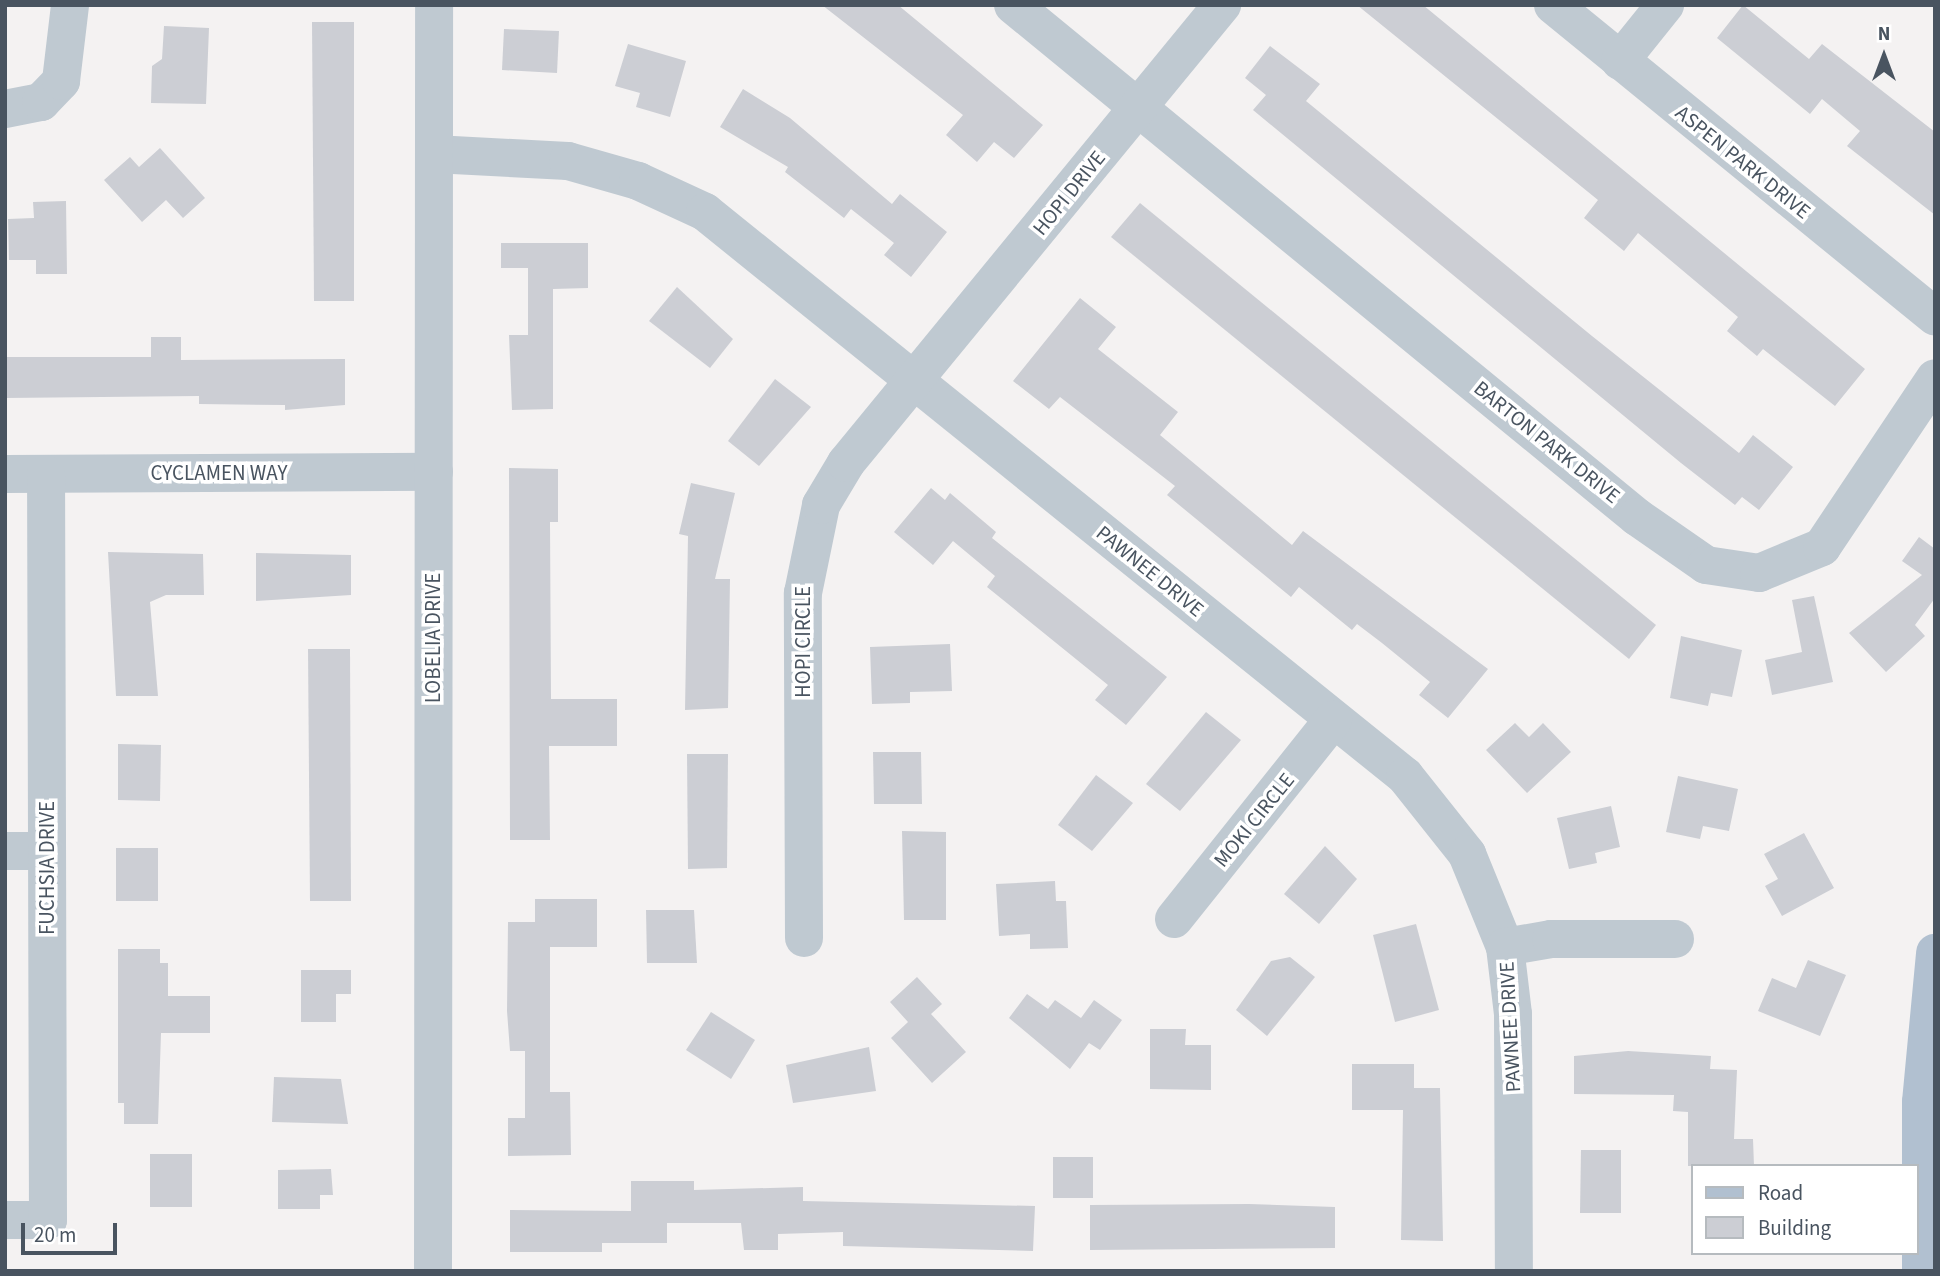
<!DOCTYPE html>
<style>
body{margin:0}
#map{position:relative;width:1940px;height:1276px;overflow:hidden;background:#f4f2f2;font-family:"Source Sans 3",sans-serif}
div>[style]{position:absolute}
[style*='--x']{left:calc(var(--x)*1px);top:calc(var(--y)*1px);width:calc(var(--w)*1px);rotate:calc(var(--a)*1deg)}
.building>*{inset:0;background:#ccced4}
.minor>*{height:38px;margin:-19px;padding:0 19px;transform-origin:19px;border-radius:19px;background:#bfc9d1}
.major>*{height:38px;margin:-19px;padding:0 19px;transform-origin:19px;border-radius:19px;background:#b1c0d0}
span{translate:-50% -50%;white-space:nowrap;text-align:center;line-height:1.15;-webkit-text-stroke:7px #fff;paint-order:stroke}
.street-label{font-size:21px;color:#495460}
.frame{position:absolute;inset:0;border:7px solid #495460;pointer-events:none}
.legend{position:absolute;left:1691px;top:1164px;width:228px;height:91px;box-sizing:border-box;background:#fff;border:2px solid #b6bbbf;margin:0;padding:9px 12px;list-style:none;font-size:21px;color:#495460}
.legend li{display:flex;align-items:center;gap:14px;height:35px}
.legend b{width:35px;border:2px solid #b6bbbf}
.north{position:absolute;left:1849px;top:21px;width:70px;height:70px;-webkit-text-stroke:5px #fff;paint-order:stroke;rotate:0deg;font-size:19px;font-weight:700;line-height:28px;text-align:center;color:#495460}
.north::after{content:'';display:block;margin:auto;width:24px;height:32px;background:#495460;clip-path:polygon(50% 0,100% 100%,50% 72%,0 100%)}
.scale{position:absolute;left:21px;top:1223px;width:96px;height:32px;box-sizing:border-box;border:4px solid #495460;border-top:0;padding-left:9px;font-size:21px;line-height:24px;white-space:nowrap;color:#495460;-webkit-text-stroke:5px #fff;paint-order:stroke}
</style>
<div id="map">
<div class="building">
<i style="clip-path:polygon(822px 5px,898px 5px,1043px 125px,1014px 158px,994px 142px,977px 162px,946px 135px,963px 115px)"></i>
<i style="clip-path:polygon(1357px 5px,1423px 5px,1865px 369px,1835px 406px,1763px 349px,1757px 356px,1727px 331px,1738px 317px,1638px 233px,1624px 251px,1584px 218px,1598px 200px)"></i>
<i style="clip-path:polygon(1743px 5px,1809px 59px,1822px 44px,1935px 132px,1935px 215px,1847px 146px,1860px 131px,1822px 99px,1810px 114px,1717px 38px)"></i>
<i style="clip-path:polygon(312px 22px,354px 22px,354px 301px,314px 301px)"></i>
<i style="clip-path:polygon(164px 26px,209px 28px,206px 104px,151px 103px,152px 66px,162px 59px)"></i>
<i style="clip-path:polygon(504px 29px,559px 31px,557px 73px,502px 70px)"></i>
<i style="clip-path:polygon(628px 44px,686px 61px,670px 117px,636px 107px,640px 93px,615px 86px)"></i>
<i style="clip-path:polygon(1270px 46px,1320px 84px,1306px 101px,1592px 336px,1739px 453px,1753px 435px,1793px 467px,1759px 510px,1742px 497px,1735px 505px,1681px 463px,1253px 110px,1266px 95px,1245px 78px)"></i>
<i style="clip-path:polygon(743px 89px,790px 118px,892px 204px,900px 194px,947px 232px,911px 277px,884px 255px,894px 243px,851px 209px,844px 218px,785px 172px,788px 167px,720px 127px)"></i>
<i style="clip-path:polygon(160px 148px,205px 198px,183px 218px,166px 200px,142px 222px,104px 180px,130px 157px,139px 167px)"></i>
<i style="clip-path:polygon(66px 201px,67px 274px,36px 274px,36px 260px,9px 260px,8px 219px,34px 218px,33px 202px)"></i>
<i style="clip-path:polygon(1140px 203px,1656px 625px,1629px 659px,1111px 237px)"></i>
<i style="clip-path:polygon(501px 243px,588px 243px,588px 288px,553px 289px,553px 409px,512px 410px,509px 335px,528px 335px,528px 268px,501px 268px)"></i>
<i style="clip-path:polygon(677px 287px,733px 339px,710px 368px,649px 321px)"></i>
<i style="clip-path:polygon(1080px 298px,1116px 327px,1098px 349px,1178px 412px,1160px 435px,1292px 545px,1303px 531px,1488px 669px,1448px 718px,1419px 695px,1430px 682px,1382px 643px,1357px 624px,1352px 630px,1299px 587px,1291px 597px,1167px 495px,1175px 486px,1060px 397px,1049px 409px,1013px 381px)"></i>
<i style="clip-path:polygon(151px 337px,181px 337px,181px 360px,345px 359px,345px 405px,285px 410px,285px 405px,199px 404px,199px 396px,5px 398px,5px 357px,151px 357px)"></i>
<i style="clip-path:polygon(775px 379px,811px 407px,759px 466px,728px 441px)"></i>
<i style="clip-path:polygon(509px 468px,558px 469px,558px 522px,550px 522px,551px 699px,617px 699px,617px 746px,549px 746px,550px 840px,510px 840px)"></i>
<i style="clip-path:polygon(691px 483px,735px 493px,715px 579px,730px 579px,728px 708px,685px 710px,688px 536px,679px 534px)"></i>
<i style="clip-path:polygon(931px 488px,945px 500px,950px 493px,996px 532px,992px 538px,1167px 677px,1126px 725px,1095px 700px,1108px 685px,987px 587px,995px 576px,953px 541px,933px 565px,894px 532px)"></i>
<i style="clip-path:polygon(1919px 537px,1935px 549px,1935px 598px,1915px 625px,1925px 636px,1886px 672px,1849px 633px,1922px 575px,1902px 561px)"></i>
<i style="clip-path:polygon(108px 552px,203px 554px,204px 595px,166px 595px,150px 602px,158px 696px,116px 696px)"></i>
<i style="clip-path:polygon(256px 553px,351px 555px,351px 595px,256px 601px)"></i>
<i style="clip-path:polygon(1814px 596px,1833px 682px,1772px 695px,1765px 660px,1802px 652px,1792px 600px)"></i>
<i style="clip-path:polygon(1681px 636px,1742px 650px,1732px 697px,1711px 693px,1708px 706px,1670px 698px)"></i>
<i style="clip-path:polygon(950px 644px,952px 691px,910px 692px,910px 703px,872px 704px,870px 647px)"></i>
<i style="clip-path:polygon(308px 649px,350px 649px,351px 901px,310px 901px)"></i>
<i style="clip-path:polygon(1206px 712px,1241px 740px,1180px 811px,1146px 784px)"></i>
<i style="clip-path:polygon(1515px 723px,1529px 737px,1543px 723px,1571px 752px,1527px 793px,1486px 750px)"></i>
<i style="clip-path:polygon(118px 744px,161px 745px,160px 801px,118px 800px)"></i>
<i style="clip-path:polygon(873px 752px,921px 752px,922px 804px,874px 804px)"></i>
<i style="clip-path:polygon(687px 754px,728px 754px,727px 868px,688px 869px)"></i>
<i style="clip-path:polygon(1096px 775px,1133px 803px,1092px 851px,1058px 825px)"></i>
<i style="clip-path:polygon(1678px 776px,1738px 789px,1729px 831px,1703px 826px,1700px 839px,1666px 832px)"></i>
<i style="clip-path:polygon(1611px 806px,1620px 847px,1595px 853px,1597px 863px,1569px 869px,1557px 818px)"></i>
<i style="clip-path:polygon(902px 831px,946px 832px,946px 920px,904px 920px)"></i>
<i style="clip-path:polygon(1804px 833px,1834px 888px,1782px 916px,1765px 886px,1778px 879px,1764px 854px)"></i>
<i style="clip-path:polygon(1325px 846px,1357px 879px,1319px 924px,1284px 894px)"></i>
<i style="clip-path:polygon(116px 848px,158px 848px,158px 901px,116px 901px)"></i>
<i style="clip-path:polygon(1055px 881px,1056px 901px,1066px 901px,1068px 948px,1030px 949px,1030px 934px,999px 936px,996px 884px)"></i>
<i style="clip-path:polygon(535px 899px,597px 899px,597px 947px,550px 947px,550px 1092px,570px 1092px,571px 1155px,508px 1156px,508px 1118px,525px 1118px,525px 1051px,510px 1051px,507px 1011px,508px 922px,535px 922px)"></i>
<i style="clip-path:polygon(646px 910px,694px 910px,697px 963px,647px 963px)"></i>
<i style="clip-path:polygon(1416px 924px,1439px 1010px,1395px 1022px,1373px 935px)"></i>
<i style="clip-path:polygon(118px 949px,160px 949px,160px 963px,168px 963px,168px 996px,210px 996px,210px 1033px,161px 1033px,158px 1124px,124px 1124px,124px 1103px,118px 1103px)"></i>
<i style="clip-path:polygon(1290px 957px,1315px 977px,1267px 1036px,1236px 1010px,1271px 961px)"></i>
<i style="clip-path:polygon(1808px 960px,1846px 975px,1820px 1036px,1758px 1011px,1772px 978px,1796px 988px)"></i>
<i style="clip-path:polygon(301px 970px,351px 970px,351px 994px,336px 994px,336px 1022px,301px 1022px)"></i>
<i style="clip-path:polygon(917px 977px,942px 1004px,931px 1014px,966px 1052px,932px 1083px,891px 1038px,908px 1022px,890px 1002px)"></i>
<i style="clip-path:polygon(1027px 994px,1048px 1009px,1055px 1000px,1081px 1018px,1094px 1000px,1122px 1020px,1100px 1050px,1089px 1043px,1070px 1069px,1009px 1018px)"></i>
<i style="clip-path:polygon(711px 1012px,755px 1040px,731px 1079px,686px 1050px)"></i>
<i style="clip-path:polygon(1150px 1029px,1186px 1029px,1185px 1045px,1211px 1045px,1211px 1090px,1150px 1089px)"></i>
<i style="clip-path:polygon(869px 1047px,876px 1091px,793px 1103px,786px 1065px)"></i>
<i style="clip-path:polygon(1628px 1051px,1711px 1056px,1710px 1069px,1737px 1070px,1734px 1139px,1753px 1139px,1754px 1166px,1688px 1166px,1688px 1112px,1673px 1111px,1674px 1095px,1574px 1094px,1574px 1056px)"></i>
<i style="clip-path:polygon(1352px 1064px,1414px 1064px,1414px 1088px,1440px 1088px,1443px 1241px,1401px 1240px,1403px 1110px,1352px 1110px)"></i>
<i style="clip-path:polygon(274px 1077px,341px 1079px,348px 1124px,272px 1122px)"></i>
<i style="clip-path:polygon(1581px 1150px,1621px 1150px,1621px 1213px,1580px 1213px)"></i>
<i style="clip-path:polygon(150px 1154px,192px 1154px,192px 1207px,150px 1207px)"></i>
<i style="clip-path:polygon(1053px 1157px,1093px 1157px,1093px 1198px,1053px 1198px)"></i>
<i style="clip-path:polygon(331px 1169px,333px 1195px,320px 1195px,320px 1209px,278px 1209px,278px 1170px)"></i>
<i style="clip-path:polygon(631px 1181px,694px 1181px,694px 1190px,803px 1187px,803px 1201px,1035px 1206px,1033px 1251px,843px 1246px,843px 1232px,778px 1234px,778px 1250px,744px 1250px,741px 1223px,667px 1223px,667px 1243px,602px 1243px,602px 1252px,510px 1252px,510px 1210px,631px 1211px)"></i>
<i style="clip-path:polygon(1249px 1204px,1335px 1207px,1335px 1248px,1090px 1250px,1090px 1205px)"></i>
</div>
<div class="minor">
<i style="--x:1013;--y:5;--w:807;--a:39.37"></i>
<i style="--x:1637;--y:517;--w:84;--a:34.8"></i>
<i style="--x:1706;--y:565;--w:54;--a:8.6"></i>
<i style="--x:1759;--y:573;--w:68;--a:-22.4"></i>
<i style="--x:1822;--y:547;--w:203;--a:-56.2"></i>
<i style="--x:1553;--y:5;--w:493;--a:39.2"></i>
<i style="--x:1620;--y:61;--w:72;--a:-51.2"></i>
<i style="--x:5;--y:109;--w:37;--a:-11"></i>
<i style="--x:41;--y:102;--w:29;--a:-46"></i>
<i style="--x:61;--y:81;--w:77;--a:-83.2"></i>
<i style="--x:434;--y:154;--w:134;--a:3"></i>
<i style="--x:568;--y:161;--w:73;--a:15.9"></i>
<i style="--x:638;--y:181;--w:74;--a:24.8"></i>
<i style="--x:705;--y:212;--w:899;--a:38.86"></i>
<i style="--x:1405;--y:776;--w:100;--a:51.5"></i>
<i style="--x:1467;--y:854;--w:100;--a:67.8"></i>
<i style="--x:1505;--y:947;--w:67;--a:83.2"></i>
<i style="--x:1513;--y:1014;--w:257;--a:89.8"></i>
<i style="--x:5;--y:474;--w:429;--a:-0.3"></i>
<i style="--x:5;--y:851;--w:42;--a:0"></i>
<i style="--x:1174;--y:919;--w:255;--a:-51.4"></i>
<i style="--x:804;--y:938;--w:345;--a:-90.2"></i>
<i style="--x:803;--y:593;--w:90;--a:-78.4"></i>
<i style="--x:821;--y:505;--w:49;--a:-59.2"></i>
<i style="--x:846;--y:463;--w:593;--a:-50.62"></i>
<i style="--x:1505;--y:947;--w:47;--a:-9.9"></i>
<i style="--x:1551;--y:939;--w:124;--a:0"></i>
<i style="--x:5;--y:1220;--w:43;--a:0"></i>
<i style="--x:48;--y:1220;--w:746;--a:-90.15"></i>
<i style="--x:433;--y:1271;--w:1266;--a:-89.95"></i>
</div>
<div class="major">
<i style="--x:1921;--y:1271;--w:169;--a:-90"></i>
<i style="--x:1921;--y:1102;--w:150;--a:-84.6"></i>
</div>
<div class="street-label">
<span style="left:1743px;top:162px;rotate:39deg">ASPEN PARK DRIVE</span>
<span style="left:1069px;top:193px;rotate:-51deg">HOPI DRIVE</span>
<span style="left:1547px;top:442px;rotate:39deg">BARTON PARK DRIVE</span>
<span style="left:219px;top:473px">CYCLAMEN WAY</span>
<span style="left:1150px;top:571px;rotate:39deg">PAWNEE DRIVE</span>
<span style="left:433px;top:638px;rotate:-90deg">LOBELIA DRIVE</span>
<span style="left:803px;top:642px;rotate:-90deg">HOPI CIRCLE</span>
<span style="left:1254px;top:820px;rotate:-51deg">MOKI CIRCLE</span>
<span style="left:47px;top:868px;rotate:-90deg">FUCHSIA DRIVE</span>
<span style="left:1510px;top:1027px;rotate:-93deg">PAWNEE DRIVE</span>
</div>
<div class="frame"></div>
<ul class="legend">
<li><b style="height:9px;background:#b1c0d0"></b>Road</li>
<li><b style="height:19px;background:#ccced4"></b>Building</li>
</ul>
<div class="north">N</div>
<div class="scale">20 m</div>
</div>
